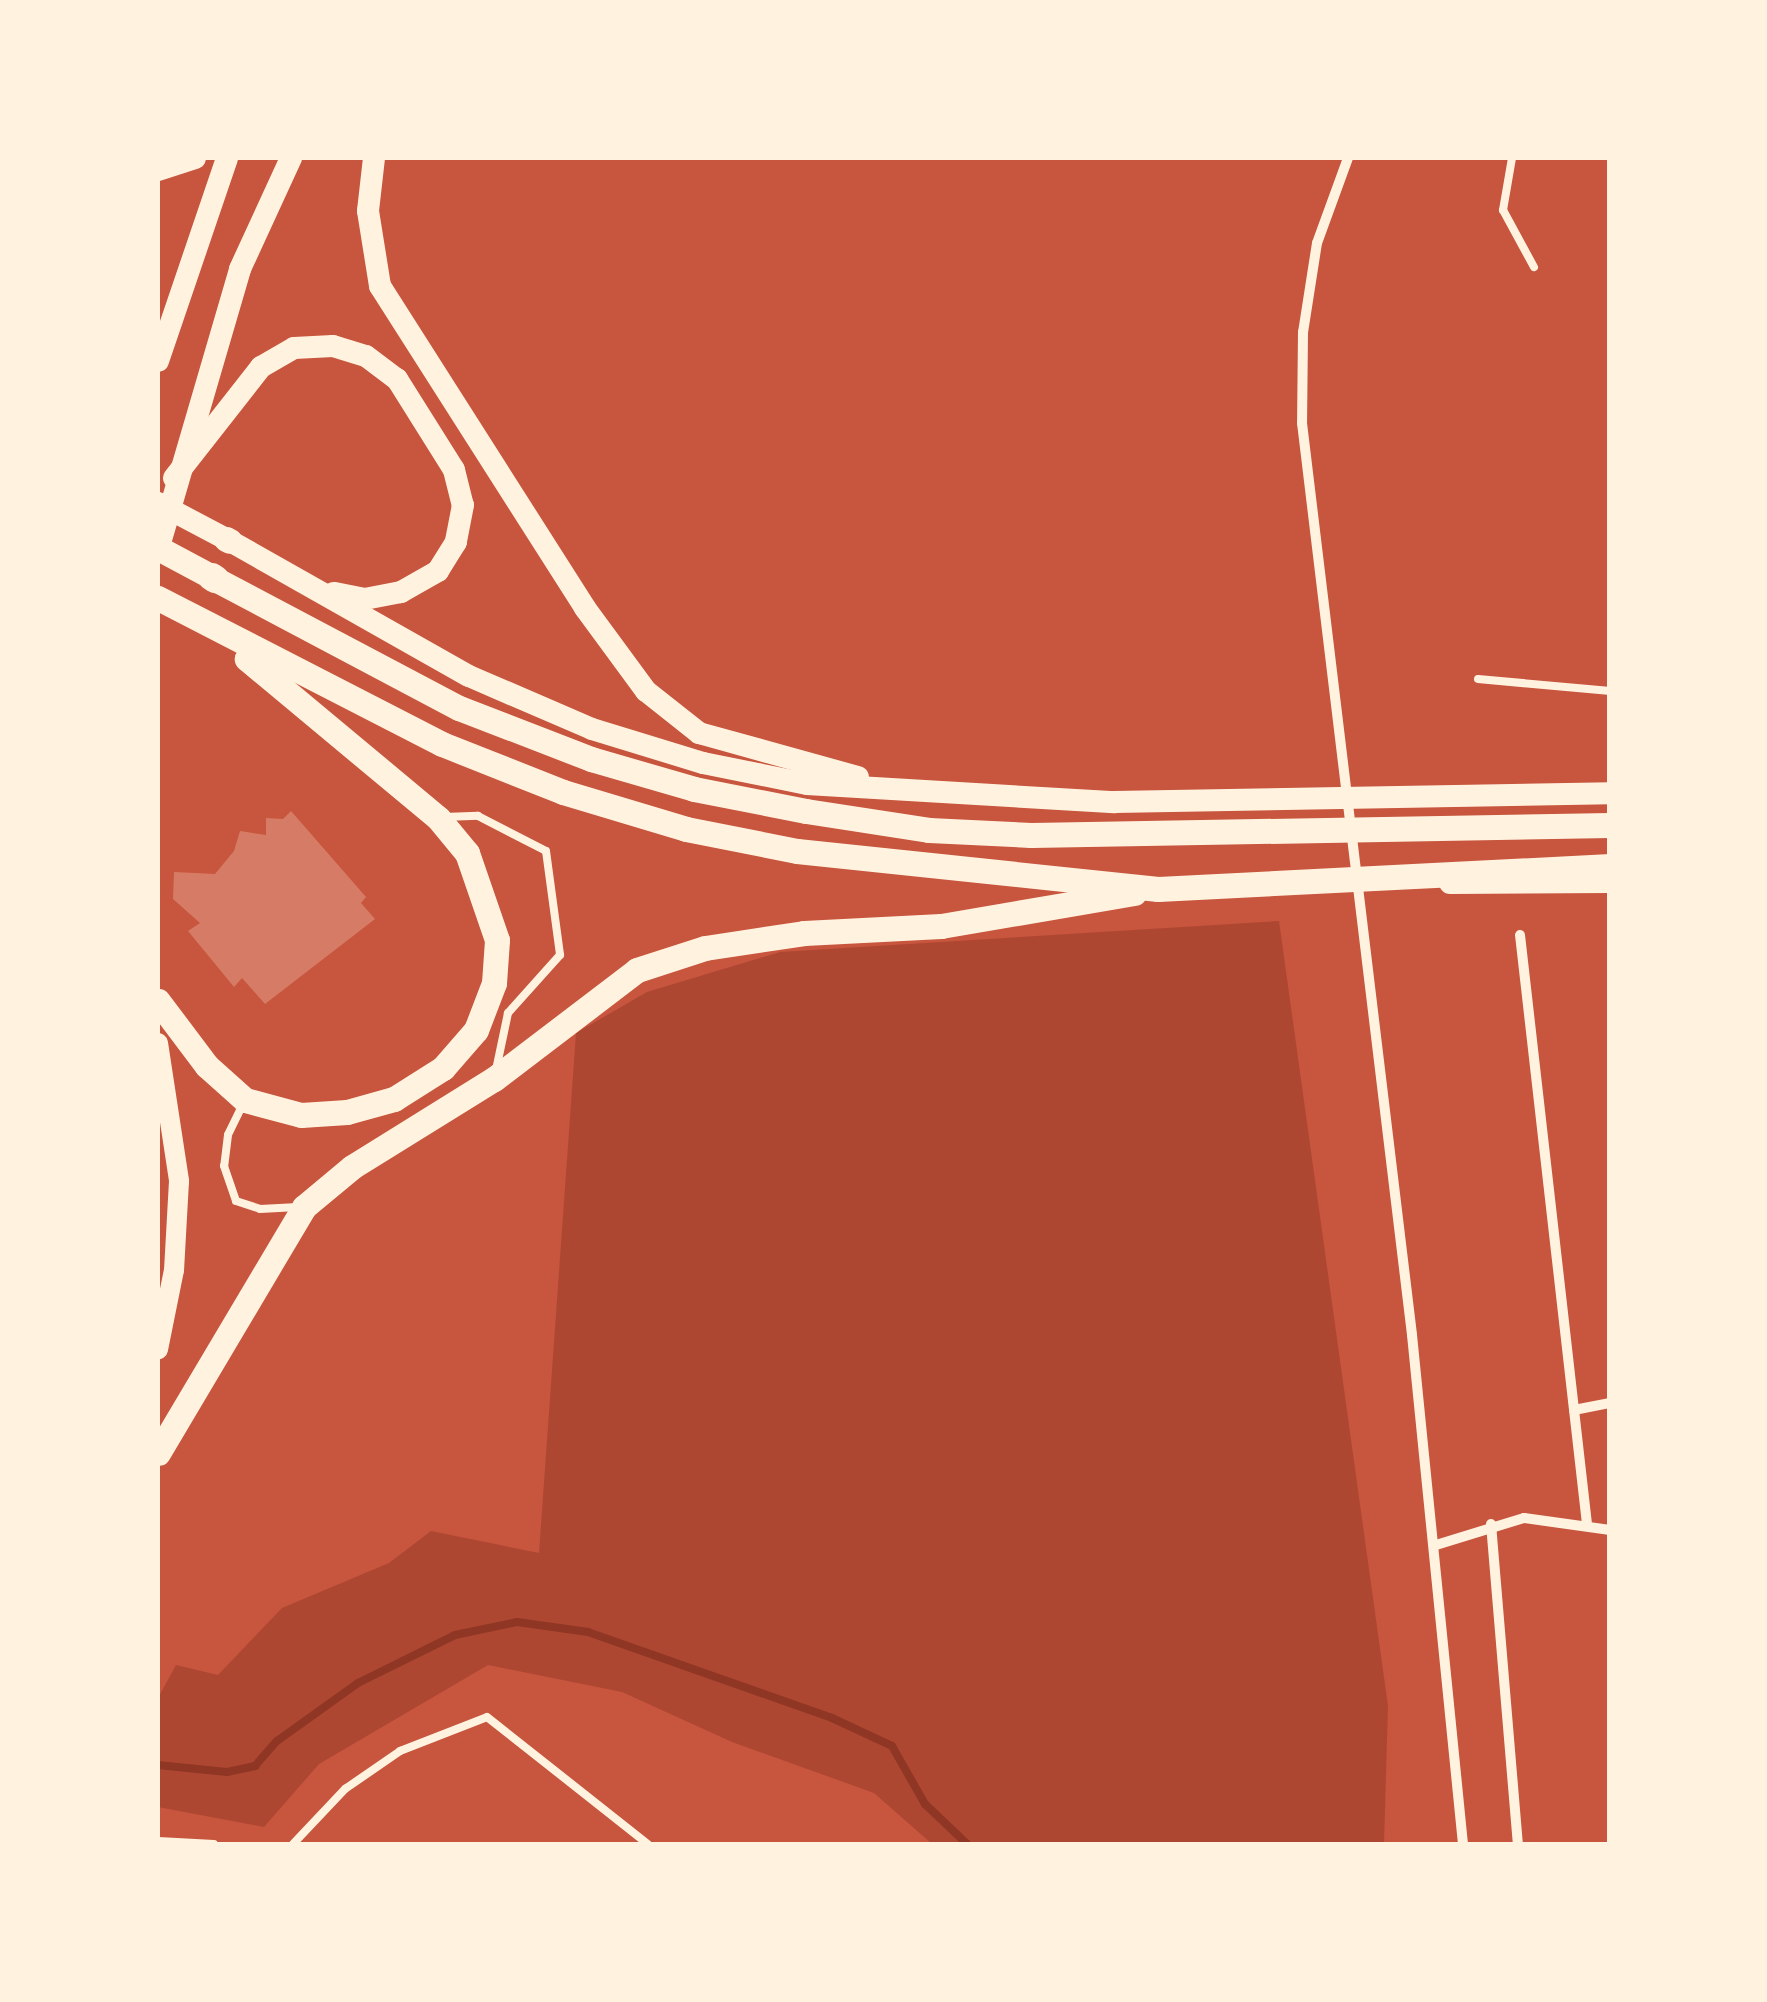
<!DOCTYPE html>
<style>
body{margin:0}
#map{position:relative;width:1767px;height:2002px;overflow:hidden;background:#c8553d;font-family:"Public Sans",sans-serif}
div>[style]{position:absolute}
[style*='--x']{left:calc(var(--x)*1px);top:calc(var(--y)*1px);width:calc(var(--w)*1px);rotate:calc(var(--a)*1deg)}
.green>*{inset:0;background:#ae4732}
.stream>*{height:8px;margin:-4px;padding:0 4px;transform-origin:4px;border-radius:4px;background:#8f3625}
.building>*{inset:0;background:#d67c66}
.service>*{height:8px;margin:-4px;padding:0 4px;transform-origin:4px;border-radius:4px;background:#fff3e0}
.minor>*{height:10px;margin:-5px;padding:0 5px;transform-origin:5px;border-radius:5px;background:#fff3e0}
.secondary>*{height:20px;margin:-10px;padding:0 10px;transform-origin:10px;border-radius:10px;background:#fff3e0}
.primary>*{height:22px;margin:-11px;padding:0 11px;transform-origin:11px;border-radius:11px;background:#fff3e0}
.trunk>*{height:25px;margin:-12.5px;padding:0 12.5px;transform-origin:12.5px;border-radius:12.5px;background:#fff3e0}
.motorway>*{height:28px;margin:-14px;padding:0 14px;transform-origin:14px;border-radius:14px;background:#fff3e0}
span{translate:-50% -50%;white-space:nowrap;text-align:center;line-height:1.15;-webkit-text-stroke:9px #fff3e0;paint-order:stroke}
.frame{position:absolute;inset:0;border:160px solid #fff3e0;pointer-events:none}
</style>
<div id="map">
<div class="green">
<i style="clip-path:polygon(1279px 921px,1388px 1706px,1384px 1844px,932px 1844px,874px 1793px,732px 1742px,622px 1692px,488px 1665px,319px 1764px,264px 1827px,158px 1807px,158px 1698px,176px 1665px,218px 1675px,282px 1608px,389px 1563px,431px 1531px,539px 1553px,576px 1033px,647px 992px,780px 952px)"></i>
</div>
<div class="stream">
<i style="--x:158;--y:1765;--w:69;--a:5.8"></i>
<i style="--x:227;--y:1772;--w:29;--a:-12"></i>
<i style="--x:255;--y:1766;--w:33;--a:-49"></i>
<i style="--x:277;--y:1741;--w:100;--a:-35.6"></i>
<i style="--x:358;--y:1683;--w:108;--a:-26.3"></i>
<i style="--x:455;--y:1635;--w:63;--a:-11.8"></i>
<i style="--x:517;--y:1622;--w:72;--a:8"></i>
<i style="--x:588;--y:1632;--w:259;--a:19.4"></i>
<i style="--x:832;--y:1718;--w:66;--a:25"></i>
<i style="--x:892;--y:1746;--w:67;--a:60.4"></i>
<i style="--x:925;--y:1804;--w:58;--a:43.6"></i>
</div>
<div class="building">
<i style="clip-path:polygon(291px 811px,366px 897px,361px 903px,375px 919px,265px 1004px,242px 978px,234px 987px,188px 931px,200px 923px,173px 899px,174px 872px,215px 874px,234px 851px,240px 831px,266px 835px,266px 818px,283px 819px)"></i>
</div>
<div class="service">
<i style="--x:1512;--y:158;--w:53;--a:99.8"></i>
<i style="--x:1503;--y:210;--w:65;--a:61.5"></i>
<i style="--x:1478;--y:679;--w:133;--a:5.2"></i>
<i style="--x:444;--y:817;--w:34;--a:-2"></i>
<i style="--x:478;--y:816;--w:76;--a:27.2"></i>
<i style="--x:546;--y:851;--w:105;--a:82.3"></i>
<i style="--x:560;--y:955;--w:78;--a:131.9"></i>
<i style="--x:508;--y:1013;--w:58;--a:101.9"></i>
<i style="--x:243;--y:1104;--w:34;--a:116"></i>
<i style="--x:228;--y:1135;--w:31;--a:97"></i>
<i style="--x:224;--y:1166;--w:37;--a:71"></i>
<i style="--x:236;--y:1201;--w:25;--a:18"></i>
<i style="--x:260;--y:1209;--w:38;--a:-3"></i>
<i style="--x:158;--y:1841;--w:56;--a:3.1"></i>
<i style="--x:293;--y:1844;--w:76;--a:-46.6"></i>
<i style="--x:345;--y:1789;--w:67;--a:-34.6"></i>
<i style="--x:400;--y:1751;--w:93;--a:-21.3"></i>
<i style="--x:487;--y:1717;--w:205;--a:38.3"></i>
</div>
<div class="minor">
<i style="--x:1348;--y:158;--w:90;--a:110"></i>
<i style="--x:1317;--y:243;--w:90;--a:98.9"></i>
<i style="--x:1303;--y:332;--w:91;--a:90.6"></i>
<i style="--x:1302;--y:423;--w:919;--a:83.12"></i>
<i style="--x:1412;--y:1335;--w:512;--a:84.28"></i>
<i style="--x:1520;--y:935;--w:593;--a:83.51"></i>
<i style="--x:1574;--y:1410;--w:37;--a:-11"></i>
<i style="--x:1491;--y:1524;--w:321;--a:85.2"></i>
<i style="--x:1436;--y:1545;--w:92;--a:-17.1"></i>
<i style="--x:1524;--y:1518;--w:87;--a:7.9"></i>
</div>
<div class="secondary">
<i style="--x:158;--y:1043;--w:140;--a:81.3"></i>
<i style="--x:179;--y:1181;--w:89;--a:93.2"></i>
<i style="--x:174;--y:1270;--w:81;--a:101.4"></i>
</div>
<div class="primary">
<i style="--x:374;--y:158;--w:53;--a:96.5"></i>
<i style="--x:368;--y:211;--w:76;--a:80.9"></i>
<i style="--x:380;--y:286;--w:382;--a:57.5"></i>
<i style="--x:585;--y:608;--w:103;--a:53.7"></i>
<i style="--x:646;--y:691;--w:68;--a:38.4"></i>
<i style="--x:699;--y:733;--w:165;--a:15.5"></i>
<i style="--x:158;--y:170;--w:39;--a:-18"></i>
<i style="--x:158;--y:361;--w:214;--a:-71.2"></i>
<i style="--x:174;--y:478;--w:141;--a:-51.9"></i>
<i style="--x:261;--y:367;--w:38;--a:-30"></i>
<i style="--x:294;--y:348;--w:39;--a:-3"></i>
<i style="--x:333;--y:346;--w:34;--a:17"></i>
<i style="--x:366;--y:356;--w:39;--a:37"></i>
<i style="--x:397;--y:379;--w:107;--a:57.9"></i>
<i style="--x:454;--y:470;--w:36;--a:76"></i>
<i style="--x:463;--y:505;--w:38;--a:101"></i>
<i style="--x:456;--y:542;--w:34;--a:122"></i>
<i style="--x:438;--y:571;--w:43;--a:150.4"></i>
<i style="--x:401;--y:592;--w:37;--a:169"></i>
<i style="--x:365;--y:599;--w:32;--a:-169"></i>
<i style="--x:158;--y:503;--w:77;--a:27.9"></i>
<i style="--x:230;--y:541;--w:274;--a:29.5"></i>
<i style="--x:469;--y:676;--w:134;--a:23.3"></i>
<i style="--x:592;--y:729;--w:116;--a:17"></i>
<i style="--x:703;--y:763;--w:106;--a:11.4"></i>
<i style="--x:807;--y:784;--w:308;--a:3.4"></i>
<i style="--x:1114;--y:802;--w:496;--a:-1"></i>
<i style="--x:158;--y:550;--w:293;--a:-73.7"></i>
<i style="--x:240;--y:269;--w:122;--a:-65.3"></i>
<i style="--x:1450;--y:883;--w:160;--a:-0.4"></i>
</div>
<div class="trunk">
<i style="--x:226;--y:539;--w:4;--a:27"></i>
<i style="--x:158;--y:548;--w:61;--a:28.2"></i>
<i style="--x:215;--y:579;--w:276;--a:27.9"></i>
<i style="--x:459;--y:708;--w:142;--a:21.1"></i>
<i style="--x:591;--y:759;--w:107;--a:16.2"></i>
<i style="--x:694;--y:789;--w:114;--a:11.1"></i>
<i style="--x:806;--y:811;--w:124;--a:8.8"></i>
<i style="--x:929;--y:830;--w:102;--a:2.8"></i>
<i style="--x:1031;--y:835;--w:579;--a:-0.99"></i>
<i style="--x:158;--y:598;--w:319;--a:27.2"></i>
<i style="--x:442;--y:744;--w:130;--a:21.6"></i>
<i style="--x:563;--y:792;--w:128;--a:16.7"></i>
<i style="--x:686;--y:829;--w:113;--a:11.2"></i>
<i style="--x:797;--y:851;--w:363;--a:6"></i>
<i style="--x:1158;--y:889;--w:453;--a:-2.9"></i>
<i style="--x:158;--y:1001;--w:81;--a:53"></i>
<i style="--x:207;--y:1066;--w:51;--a:41.8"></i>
<i style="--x:245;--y:1100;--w:58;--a:15"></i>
<i style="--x:301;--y:1115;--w:46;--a:-3.7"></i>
<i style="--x:347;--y:1112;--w:49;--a:-15.5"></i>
<i style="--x:394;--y:1099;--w:58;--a:-32.3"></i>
<i style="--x:443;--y:1068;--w:50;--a:-49"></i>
<i style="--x:476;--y:1030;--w:50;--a:-69"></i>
<i style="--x:494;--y:983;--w:43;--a:-86"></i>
<i style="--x:497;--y:940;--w:92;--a:-109"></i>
<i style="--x:467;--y:853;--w:45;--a:-129.6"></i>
<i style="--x:438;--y:818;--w:249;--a:-140.2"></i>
<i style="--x:158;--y:1453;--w:286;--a:-59.3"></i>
<i style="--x:304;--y:1207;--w:62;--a:-39.8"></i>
<i style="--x:352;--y:1167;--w:167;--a:-31.8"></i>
<i style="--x:494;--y:1079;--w:180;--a:-37.3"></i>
<i style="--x:637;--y:970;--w:71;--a:-17.9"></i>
<i style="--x:705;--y:948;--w:100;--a:-8.6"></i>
<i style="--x:804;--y:933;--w:137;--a:-2.9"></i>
<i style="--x:941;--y:926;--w:196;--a:-9.7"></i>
</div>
<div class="motorway">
<i style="--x:212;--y:577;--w:4;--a:34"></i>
</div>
<div class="frame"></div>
</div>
